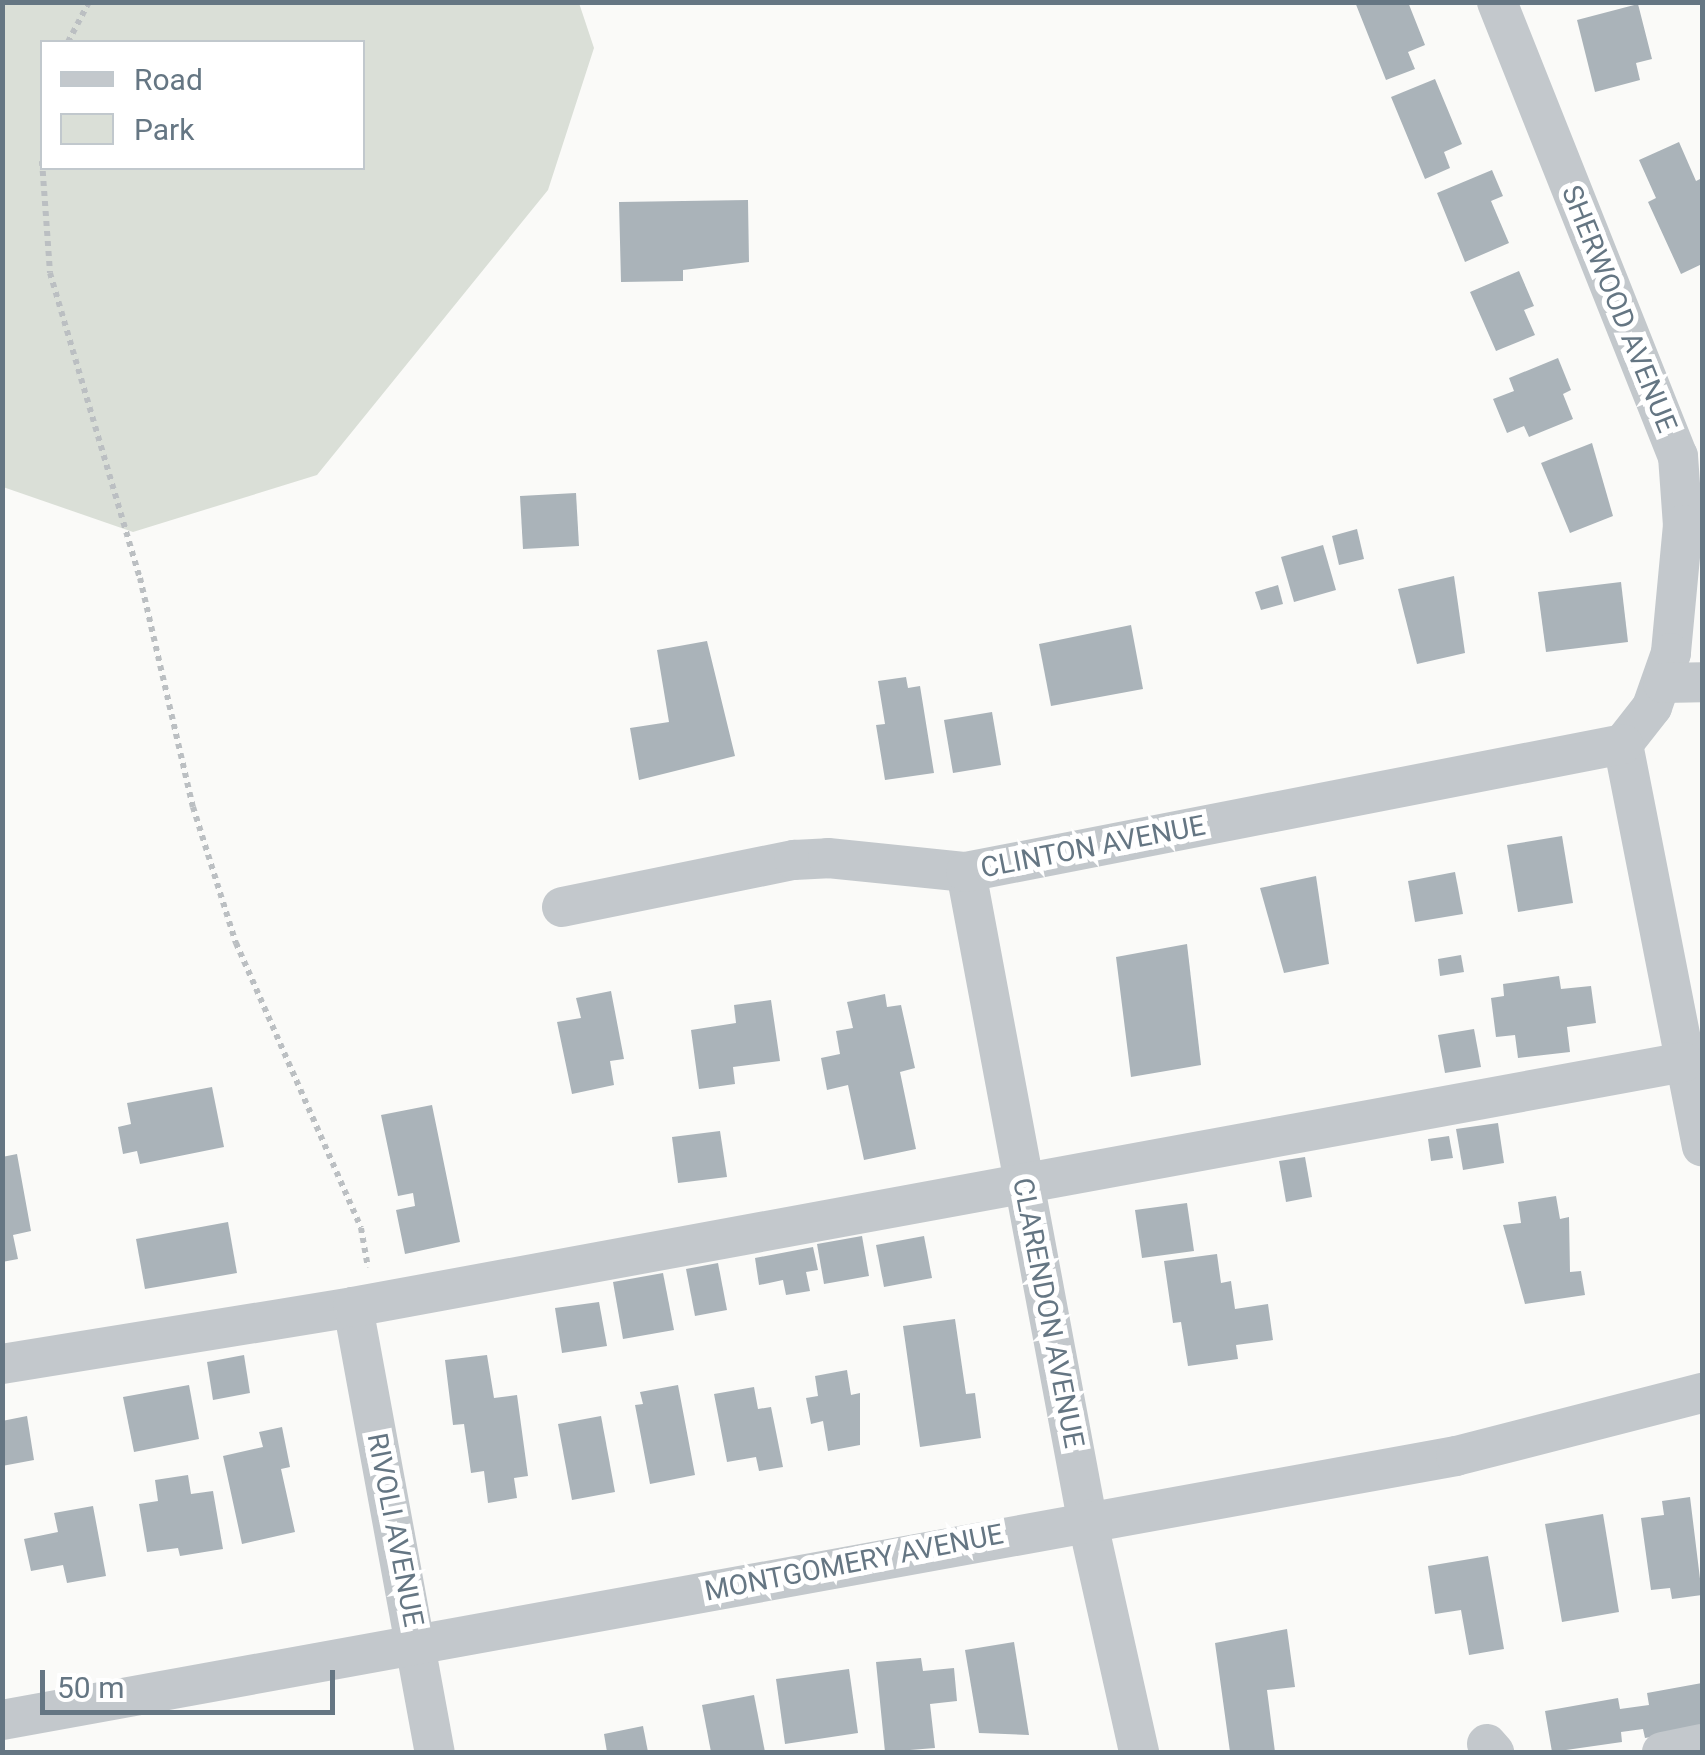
<!DOCTYPE html>
<style>
body{margin:0}
#map{position:relative;width:1705px;height:1755px;overflow:hidden;background:#fafaf8;font-family:Roboto,sans-serif}
div>[style]{position:absolute}
[style*='--x']{left:calc(var(--x)*1px);top:calc(var(--y)*1px);width:calc(var(--w)*1px);rotate:calc(var(--a)*1deg)}
.green>*{inset:0;background:#dadfd7}
.building>*{inset:0;background:#aab3b9}
.path>*{height:6px;margin-top:-3px;transform-origin:0;background:repeating-linear-gradient(90deg,#bbbfc2 0 5px,transparent 0 10px)}
.minor>*{height:40px;margin:-20px;padding:0 20px;transform-origin:20px;border-radius:20px;background:#c3c8cc}
span{translate:-50% -50%;white-space:nowrap;text-align:center;line-height:1.15;-webkit-text-stroke:10px #fff;paint-order:stroke}
.street-label{font-size:28px;color:#657683}
.frame{position:absolute;inset:0;border:5px solid #657683;pointer-events:none}
.legend{position:absolute;left:40px;top:40px;width:325px;height:130px;box-sizing:border-box;background:#fff;border:2px solid #c1c8cd;margin:0;padding:12px 18px;list-style:none;font-size:30px;color:#657683}
.legend li{display:flex;align-items:center;gap:20px;height:50px}
.legend b{width:50px;border:2px solid #c1c8cd}
.scale{position:absolute;left:40px;top:1670px;width:295px;height:45px;box-sizing:border-box;border:5px solid #657683;border-top:0;padding-left:12px;font-size:30px;line-height:35px;white-space:nowrap;color:#657683;-webkit-text-stroke:8px #fff;paint-order:stroke}
</style>
<div id="map">
<div class="green">
<i style="clip-path:polygon(evenodd,3px 2px,579px 3px,594px 48px,548px 190px,317px 475px,133px 532px,3px 487px,3px 2px,42px 42px,362px 42px,362px 168px,42px 168px,42px 42px)"></i>
</div>
<div class="building">
<i style="clip-path:polygon(1355px 2px,1408px 2px,1425px 45px,1408px 52px,1415px 69px,1386px 80px)"></i>
<i style="clip-path:polygon(1638px 4px,1652px 59px,1636px 63px,1640px 80px,1595px 92px,1577px 20px)"></i>
<i style="clip-path:polygon(1435px 79px,1462px 144px,1444px 152px,1450px 168px,1425px 179px,1391px 97px)"></i>
<i style="clip-path:polygon(1679px 142px,1696px 181px,1702px 178px,1702px 264px,1681px 274px,1648px 202px,1656px 198px,1639px 160px)"></i>
<i style="clip-path:polygon(1492px 170px,1503px 196px,1491px 201px,1509px 243px,1465px 262px,1437px 193px)"></i>
<i style="clip-path:polygon(748px 200px,749px 262px,683px 270px,683px 281px,621px 282px,619px 202px)"></i>
<i style="clip-path:polygon(1519px 271px,1534px 306px,1524px 310px,1535px 335px,1496px 351px,1470px 292px)"></i>
<i style="clip-path:polygon(1558px 358px,1571px 390px,1563px 394px,1573px 419px,1529px 437px,1524px 426px,1507px 433px,1493px 399px,1514px 391px,1509px 378px)"></i>
<i style="clip-path:polygon(1592px 443px,1613px 516px,1570px 533px,1541px 463px)"></i>
<i style="clip-path:polygon(576px 493px,579px 546px,523px 549px,520px 496px)"></i>
<i style="clip-path:polygon(1357px 529px,1364px 559px,1339px 565px,1332px 536px)"></i>
<i style="clip-path:polygon(1323px 545px,1336px 590px,1294px 602px,1281px 557px)"></i>
<i style="clip-path:polygon(1454px 576px,1465px 653px,1417px 664px,1398px 589px)"></i>
<i style="clip-path:polygon(1621px 582px,1628px 642px,1546px 652px,1538px 592px)"></i>
<i style="clip-path:polygon(1278px 585px,1283px 604px,1261px 610px,1255px 592px)"></i>
<i style="clip-path:polygon(1131px 625px,1143px 689px,1051px 706px,1039px 644px)"></i>
<i style="clip-path:polygon(707px 641px,735px 756px,639px 780px,630px 728px,669px 722px,657px 650px)"></i>
<i style="clip-path:polygon(906px 677px,908px 688px,920px 686px,934px 773px,885px 780px,876px 725px,885px 724px,878px 681px)"></i>
<i style="clip-path:polygon(992px 712px,1001px 765px,953px 773px,944px 720px)"></i>
<i style="clip-path:polygon(1562px 836px,1573px 903px,1518px 912px,1507px 845px)"></i>
<i style="clip-path:polygon(1455px 872px,1463px 914px,1415px 922px,1408px 881px)"></i>
<i style="clip-path:polygon(1316px 876px,1329px 964px,1284px 973px,1260px 888px)"></i>
<i style="clip-path:polygon(1187px 944px,1201px 1065px,1131px 1077px,1116px 957px)"></i>
<i style="clip-path:polygon(1461px 955px,1464px 972px,1440px 976px,1438px 959px)"></i>
<i style="clip-path:polygon(1559px 976px,1561px 989px,1591px 986px,1596px 1023px,1567px 1027px,1570px 1052px,1518px 1058px,1515px 1035px,1496px 1037px,1491px 998px,1504px 996px,1503px 984px)"></i>
<i style="clip-path:polygon(611px 991px,624px 1059px,610px 1061px,614px 1085px,572px 1094px,557px 1022px,581px 1018px,576px 998px)"></i>
<i style="clip-path:polygon(885px 994px,887px 1007px,901px 1005px,915px 1068px,900px 1072px,916px 1149px,864px 1160px,848px 1085px,827px 1090px,821px 1058px,840px 1054px,836px 1031px,853px 1028px,847px 1002px)"></i>
<i style="clip-path:polygon(771px 1000px,780px 1061px,733px 1067px,735px 1084px,699px 1089px,691px 1030px,736px 1023px,734px 1005px)"></i>
<i style="clip-path:polygon(1474px 1029px,1481px 1067px,1445px 1073px,1438px 1035px)"></i>
<i style="clip-path:polygon(212px 1087px,224px 1147px,140px 1164px,137px 1151px,123px 1154px,118px 1127px,131px 1124px,127px 1103px)"></i>
<i style="clip-path:polygon(432px 1105px,460px 1242px,405px 1254px,396px 1210px,415px 1206px,413px 1193px,398px 1196px,381px 1115px)"></i>
<i style="clip-path:polygon(1498px 1123px,1504px 1163px,1463px 1170px,1456px 1129px)"></i>
<i style="clip-path:polygon(720px 1131px,727px 1177px,678px 1183px,672px 1137px)"></i>
<i style="clip-path:polygon(1449px 1136px,1453px 1158px,1431px 1161px,1428px 1139px)"></i>
<i style="clip-path:polygon(17px 1154px,31px 1231px,13px 1235px,18px 1259px,2px 1262px,2px 1157px)"></i>
<i style="clip-path:polygon(1305px 1157px,1312px 1197px,1286px 1202px,1279px 1161px)"></i>
<i style="clip-path:polygon(1556px 1196px,1560px 1219px,1569px 1217px,1570px 1272px,1581px 1271px,1585px 1295px,1525px 1304px,1503px 1225px,1521px 1223px,1518px 1202px)"></i>
<i style="clip-path:polygon(1187px 1203px,1194px 1251px,1142px 1258px,1135px 1210px)"></i>
<i style="clip-path:polygon(228px 1222px,237px 1273px,145px 1289px,136px 1239px)"></i>
<i style="clip-path:polygon(862px 1236px,869px 1276px,824px 1284px,817px 1244px)"></i>
<i style="clip-path:polygon(924px 1236px,932px 1278px,884px 1287px,876px 1245px)"></i>
<i style="clip-path:polygon(813px 1247px,818px 1270px,806px 1272px,810px 1291px,786px 1295px,783px 1280px,759px 1285px,755px 1258px)"></i>
<i style="clip-path:polygon(1217px 1254px,1221px 1283px,1231px 1281px,1235px 1309px,1268px 1304px,1273px 1340px,1236px 1345px,1238px 1359px,1188px 1366px,1181px 1322px,1173px 1323px,1164px 1261px)"></i>
<i style="clip-path:polygon(718px 1263px,727px 1310px,695px 1316px,686px 1269px)"></i>
<i style="clip-path:polygon(663px 1273px,674px 1330px,623px 1339px,613px 1282px)"></i>
<i style="clip-path:polygon(599px 1302px,607px 1346px,562px 1353px,555px 1308px)"></i>
<i style="clip-path:polygon(955px 1319px,966px 1394px,975px 1393px,981px 1438px,920px 1447px,903px 1326px)"></i>
<i style="clip-path:polygon(244px 1355px,250px 1393px,213px 1400px,207px 1362px)"></i>
<i style="clip-path:polygon(487px 1355px,494px 1398px,517px 1395px,528px 1476px,514px 1478px,517px 1498px,488px 1503px,484px 1471px,471px 1473px,464px 1424px,453px 1425px,445px 1360px)"></i>
<i style="clip-path:polygon(847px 1370px,851px 1395px,860px 1393px,860px 1445px,828px 1451px,823px 1421px,811px 1424px,806px 1398px,818px 1396px,815px 1376px)"></i>
<i style="clip-path:polygon(189px 1385px,199px 1439px,134px 1452px,123px 1397px)"></i>
<i style="clip-path:polygon(678px 1385px,695px 1475px,650px 1484px,635px 1405px,643px 1404px,640px 1392px)"></i>
<i style="clip-path:polygon(754px 1387px,758px 1409px,771px 1407px,783px 1467px,759px 1471px,756px 1457px,727px 1462px,714px 1394px)"></i>
<i style="clip-path:polygon(27px 1416px,34px 1460px,2px 1466px,2px 1421px)"></i>
<i style="clip-path:polygon(601px 1416px,615px 1492px,572px 1500px,558px 1424px)"></i>
<i style="clip-path:polygon(282px 1427px,290px 1467px,281px 1469px,295px 1532px,242px 1544px,223px 1456px,263px 1447px,259px 1432px)"></i>
<i style="clip-path:polygon(188px 1475px,191px 1494px,213px 1491px,223px 1549px,180px 1556px,178px 1548px,147px 1552px,139px 1504px,158px 1501px,155px 1480px)"></i>
<i style="clip-path:polygon(1690px 1497px,1702px 1595px,1672px 1599px,1670px 1588px,1651px 1590px,1641px 1518px,1664px 1515px,1662px 1501px)"></i>
<i style="clip-path:polygon(93px 1506px,106px 1576px,67px 1583px,63px 1565px,31px 1571px,24px 1539px,58px 1532px,54px 1513px)"></i>
<i style="clip-path:polygon(1603px 1514px,1619px 1612px,1562px 1622px,1545px 1524px)"></i>
<i style="clip-path:polygon(1488px 1556px,1504px 1649px,1469px 1655px,1461px 1610px,1435px 1614px,1428px 1566px)"></i>
<i style="clip-path:polygon(1287px 1629px,1295px 1687px,1267px 1690px,1275px 1752px,1230px 1752px,1215px 1643px)"></i>
<i style="clip-path:polygon(1014px 1642px,1029px 1735px,979px 1733px,965px 1650px)"></i>
<i style="clip-path:polygon(921px 1658px,923px 1671px,954px 1668px,957px 1701px,930px 1704px,935px 1748px,885px 1752px,876px 1662px)"></i>
<i style="clip-path:polygon(849px 1669px,858px 1733px,785px 1744px,776px 1679px)"></i>
<i style="clip-path:polygon(1702px 1683px,1702px 1728px,1645px 1738px,1643px 1729px,1621px 1732px,1622px 1742px,1552px 1752px,1545px 1711px,1618px 1698px,1620px 1709px,1649px 1705px,1647px 1693px)"></i>
<i style="clip-path:polygon(754px 1695px,765px 1752px,711px 1752px,702px 1705px)"></i>
<i style="clip-path:polygon(643px 1726px,648px 1752px,607px 1752px,604px 1734px)"></i>
</div>
<div class="path">
<i style="--x:68;--y:42;--w:45;--a:-62.3"></i>
<i style="--x:42;--y:161;--w:112;--a:85.9"></i>
<i style="--x:50;--y:273;--w:318;--a:73.6"></i>
<i style="--x:140;--y:578;--w:235;--a:77"></i>
<i style="--x:193;--y:807;--w:143;--a:72.5"></i>
<i style="--x:236;--y:943;--w:311;--a:66.3"></i>
<i style="--x:361;--y:1228;--w:40;--a:80"></i>
</div>
<div class="minor">
<i style="--x:1497;--y:2;--w:489;--a:68.3"></i>
<i style="--x:1678;--y:456;--w:69;--a:85.9"></i>
<i style="--x:1683;--y:525;--w:129;--a:95.4"></i>
<i style="--x:1671;--y:653;--w:57;--a:109.4"></i>
<i style="--x:1652;--y:707;--w:47;--a:128.1"></i>
<i style="--x:1623;--y:744;--w:410;--a:78.9"></i>
<i style="--x:1663;--y:683;--w:39;--a:-1"></i>
<i style="--x:966;--y:872;--w:658;--a:79.41"></i>
<i style="--x:1087;--y:1519;--w:239;--a:77.4"></i>
<i style="--x:562;--y:907;--w:237;--a:-11.5"></i>
<i style="--x:794;--y:860;--w:34;--a:-3"></i>
<i style="--x:828;--y:858;--w:139;--a:5.8"></i>
<i style="--x:966;--y:872;--w:669;--a:-11.02"></i>
<i style="--x:353;--y:1307;--w:452;--a:79.6"></i>
<i style="--x:2;--y:1364;--w:356;--a:-9.2"></i>
<i style="--x:353;--y:1307;--w:1353;--a:-10.43"></i>
<i style="--x:2;--y:1720;--w:1478;--a:-10.29"></i>
<i style="--x:1456;--y:1456;--w:254;--a:-14.4"></i>
<i style="--x:1487;--y:1744;--w:11;--a:49"></i>
<i style="--x:1662;--y:1752;--w:41;--a:-11.3"></i>
</div>
<div class="street-label">
<span style="left:1619px;top:309px;rotate:68deg">SHERWOOD AVENUE</span>
<span style="left:1093px;top:847px;rotate:-11deg">CLINTON AVENUE</span>
<span style="left:1048px;top:1313px;rotate:79deg">CLARENDON AVENUE</span>
<span style="left:395px;top:1530px;rotate:79deg">RIVOLI AVENUE</span>
<span style="left:854px;top:1563px;rotate:-11deg">MONTGOMERY AVENUE</span>
</div>
<div class="frame"></div>
<ul class="legend">
<li><b style="height:12px;background:#c3c8cc"></b>Road</li>
<li><b style="height:28px;background:#dadfd7"></b>Park</li>
</ul>
<div class="scale">50 m</div>
</div>
